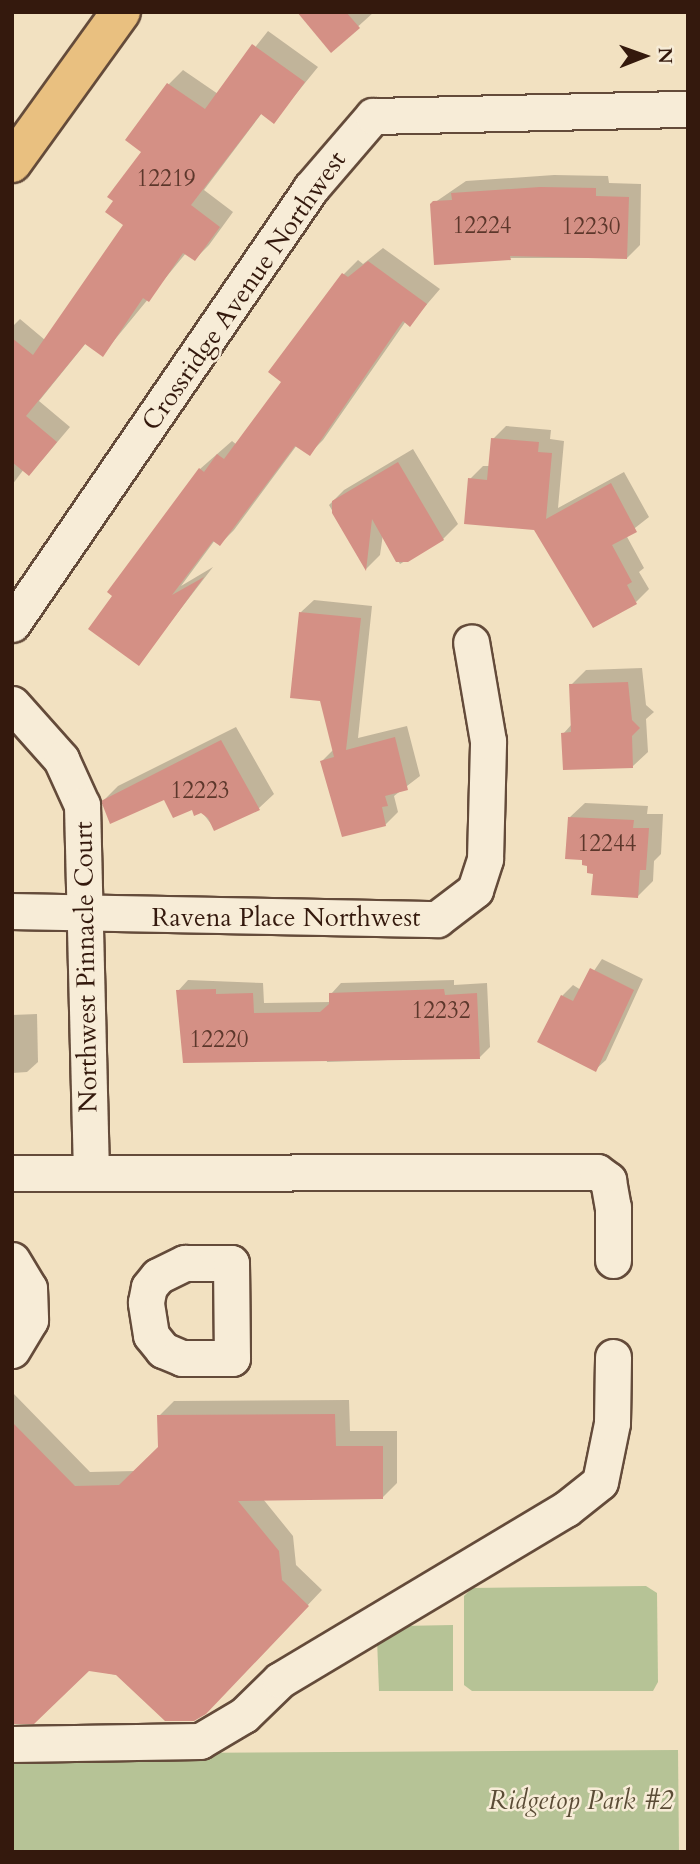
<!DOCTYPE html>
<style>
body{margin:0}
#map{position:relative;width:700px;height:1864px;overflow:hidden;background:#f2e1c1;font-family:Cardo,serif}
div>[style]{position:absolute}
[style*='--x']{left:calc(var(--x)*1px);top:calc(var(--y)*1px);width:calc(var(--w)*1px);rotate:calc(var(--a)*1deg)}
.green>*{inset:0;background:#b6c396}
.shadow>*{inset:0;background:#0003}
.building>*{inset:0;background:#d49085}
.roads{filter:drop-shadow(2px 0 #644b3a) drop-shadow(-2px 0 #644b3a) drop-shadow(0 2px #644b3a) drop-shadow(0 -2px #644b3a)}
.minor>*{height:35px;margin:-17.5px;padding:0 17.5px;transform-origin:17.5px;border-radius:17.5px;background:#f7ecd7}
.major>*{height:38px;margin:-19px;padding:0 19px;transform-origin:19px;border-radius:19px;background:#e9c080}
span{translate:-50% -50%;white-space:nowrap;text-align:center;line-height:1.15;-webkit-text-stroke:5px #f7ecd7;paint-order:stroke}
.number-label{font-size:23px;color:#5c372b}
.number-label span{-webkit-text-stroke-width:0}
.street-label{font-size:26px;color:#34190d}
.park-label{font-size:26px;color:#5b4c36;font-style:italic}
.frame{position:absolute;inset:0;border:14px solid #34190d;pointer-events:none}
.north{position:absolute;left:609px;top:21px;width:70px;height:70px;-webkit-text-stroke:5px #f7ecd7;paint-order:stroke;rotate:89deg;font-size:19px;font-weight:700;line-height:28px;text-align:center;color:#34190d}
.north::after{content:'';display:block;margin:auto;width:24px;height:32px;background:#34190d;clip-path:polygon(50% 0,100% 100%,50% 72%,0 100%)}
</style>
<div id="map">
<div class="green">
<i style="clip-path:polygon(646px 1586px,657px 1593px,658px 1682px,653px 1691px,472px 1691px,464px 1685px,464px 1596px,472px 1588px)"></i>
<i style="clip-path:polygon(453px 1625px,453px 1691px,379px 1691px,377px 1639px,401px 1626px)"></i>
<i style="clip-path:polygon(678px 1750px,679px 1852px,12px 1852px,12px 1754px)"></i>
</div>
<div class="shadow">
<i style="clip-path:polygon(299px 12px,374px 12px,332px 50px)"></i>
<i style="clip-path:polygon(268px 31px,318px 67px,274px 121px,262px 113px,204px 190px,233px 212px,209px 245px,195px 259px,186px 253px,103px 354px,86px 343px,39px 401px,70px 427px,43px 459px,29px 473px,24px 469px,12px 485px,12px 327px,20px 319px,45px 340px,125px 224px,143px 152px,127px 140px,169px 84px,183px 70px,218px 94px)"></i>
<i style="clip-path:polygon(554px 175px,608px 176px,609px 183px,641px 184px,640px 245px,627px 258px,510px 258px,431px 205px,466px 181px)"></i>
<i style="clip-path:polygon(383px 248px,440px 289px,410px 324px,406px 321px,323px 440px,309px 454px,297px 445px,234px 530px,220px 544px,215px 540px,181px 586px,213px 567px,138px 664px,200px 469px,232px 441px,237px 445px,284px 382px,270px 372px,344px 274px,358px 260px,363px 264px)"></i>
<i style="clip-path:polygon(506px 426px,551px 430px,550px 439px,564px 441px,558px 508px,624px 472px,649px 517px,626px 535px,644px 568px,639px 572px,649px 589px,636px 602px,470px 479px,483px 466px,490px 466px,493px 439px)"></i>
<i style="clip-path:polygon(413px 449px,458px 524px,443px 539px,400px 564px,383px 534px,380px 555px,366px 569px,329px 505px,344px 490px)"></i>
<i style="clip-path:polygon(314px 600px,372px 606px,358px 738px,407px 726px,420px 776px,394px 796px,398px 812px,385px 825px,322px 761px,334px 749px,301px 612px)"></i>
<i style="clip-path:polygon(642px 668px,646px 705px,654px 712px,646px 719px,648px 752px,633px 766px,563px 734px,572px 724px,571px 685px,586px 670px)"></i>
<i style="clip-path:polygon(236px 727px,274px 794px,259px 808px,215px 829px,201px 811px,165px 798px,103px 801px,118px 786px)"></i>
<i style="clip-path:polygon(585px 803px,648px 806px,647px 814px,663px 814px,661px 854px,654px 861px,653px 881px,638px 896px,595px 872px,570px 817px)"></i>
<i style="clip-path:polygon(602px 959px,643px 979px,606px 1060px,595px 1070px,562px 996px,573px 985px,581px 990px)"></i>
<i style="clip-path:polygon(188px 980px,263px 983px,264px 1003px,331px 1002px,331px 994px,341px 983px,454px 980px,454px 985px,487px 983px,490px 1047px,480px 1057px,327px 1062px,326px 1057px,178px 991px)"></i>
<i style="clip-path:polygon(37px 1014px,38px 1062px,27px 1072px,12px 1073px,12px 1015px)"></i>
<i style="clip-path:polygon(12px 1392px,90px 1472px,136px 1471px,159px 1448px,159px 1416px,174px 1401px,349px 1400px,350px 1431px,397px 1431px,397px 1483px,382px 1498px,263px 1499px,293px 1536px,296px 1565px,322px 1590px,221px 1697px,88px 1669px,34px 1722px,12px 1724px)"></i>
</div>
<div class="building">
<i style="clip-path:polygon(297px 12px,346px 12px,360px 28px,331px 53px)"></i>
<i style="clip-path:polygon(252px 44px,305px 82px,274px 124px,261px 114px,191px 205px,220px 227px,195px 261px,183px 253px,149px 302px,143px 298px,103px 357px,85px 344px,26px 416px,57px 442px,29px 476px,12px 462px,12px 338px,33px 355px,123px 225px,105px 212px,113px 201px,107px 197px,141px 152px,125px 140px,167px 83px,205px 109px)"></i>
<i style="clip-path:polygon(540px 187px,596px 188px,596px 196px,629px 197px,627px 259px,510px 256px,511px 260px,434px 265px,430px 204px,433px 201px,452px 200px,451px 193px)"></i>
<i style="clip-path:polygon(368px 261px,427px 304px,410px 327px,403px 321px,310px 456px,295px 446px,220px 546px,213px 541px,172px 595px,204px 577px,139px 666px,88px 629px,112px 596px,107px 592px,199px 468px,204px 472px,217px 454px,224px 459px,281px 382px,268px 372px,342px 273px,348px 277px)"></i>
<i style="clip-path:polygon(491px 438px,539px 442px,538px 452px,552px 453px,546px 519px,611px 483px,637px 532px,612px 545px,632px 582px,627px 585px,637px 604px,593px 628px,534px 530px,464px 524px,468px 478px,487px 480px)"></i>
<i style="clip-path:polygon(398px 462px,444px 540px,408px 562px,396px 562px,372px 519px,366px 571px,332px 513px,332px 501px)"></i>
<i style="clip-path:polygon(299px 612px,361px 618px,346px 750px,395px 737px,408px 790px,385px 796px,388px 806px,382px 807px,386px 826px,342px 837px,320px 761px,334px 757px,320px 701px,290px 698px)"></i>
<i style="clip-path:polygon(628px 682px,632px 720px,640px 728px,632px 736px,633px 768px,563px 770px,561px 733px,571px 732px,569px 684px)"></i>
<i style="clip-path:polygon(221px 740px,260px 810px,214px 831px,208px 818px,201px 813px,194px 816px,192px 810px,173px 818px,164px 800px,110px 824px,101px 801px)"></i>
<i style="clip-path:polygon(568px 817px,634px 820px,633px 828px,649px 828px,646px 870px,640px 870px,638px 898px,591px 895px,593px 874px,587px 873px,587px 866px,582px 865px,582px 860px,565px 859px)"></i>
<i style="clip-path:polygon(590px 968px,634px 990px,596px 1072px,537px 1042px,561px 995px,573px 1001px)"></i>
<i style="clip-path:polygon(216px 989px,216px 994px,253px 993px,254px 1013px,320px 1012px,329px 1004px,329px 993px,444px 989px,445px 995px,477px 993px,480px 1059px,183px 1063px,176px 990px)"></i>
<i style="clip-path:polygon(335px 1414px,336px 1446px,383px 1446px,383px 1499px,238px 1501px,279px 1551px,282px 1580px,309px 1606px,206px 1714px,194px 1721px,165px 1721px,116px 1675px,89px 1671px,34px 1724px,12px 1724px,12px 1422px,75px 1486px,119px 1485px,158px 1447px,157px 1415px)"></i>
</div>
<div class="roads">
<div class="minor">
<i style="--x:12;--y:624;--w:529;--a:-55.56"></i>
<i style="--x:311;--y:188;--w:95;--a:-49.3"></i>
<i style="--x:373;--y:116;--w:315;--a:-1.3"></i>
<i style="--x:12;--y:704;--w:74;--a:48.3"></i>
<i style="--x:61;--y:759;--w:51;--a:65.5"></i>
<i style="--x:82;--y:805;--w:364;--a:88.6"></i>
<i style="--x:12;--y:911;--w:425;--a:1.1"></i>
<i style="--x:437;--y:919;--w:48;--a:-37.3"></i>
<i style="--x:475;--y:890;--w:33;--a:-72"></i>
<i style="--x:485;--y:859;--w:118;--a:-88.5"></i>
<i style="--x:488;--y:741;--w:100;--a:-99.7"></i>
<i style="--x:12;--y:1173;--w:585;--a:-0.1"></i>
<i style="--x:597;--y:1172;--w:14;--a:36"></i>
<i style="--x:608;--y:1180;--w:27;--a:80"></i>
<i style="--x:613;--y:1207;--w:53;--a:90"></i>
<i style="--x:12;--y:1260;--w:33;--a:59"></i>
<i style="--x:29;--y:1288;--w:32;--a:88"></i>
<i style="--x:30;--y:1320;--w:35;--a:121"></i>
<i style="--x:185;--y:1263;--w:46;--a:0"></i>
<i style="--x:231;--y:1263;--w:95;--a:89.4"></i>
<i style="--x:232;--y:1358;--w:50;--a:180"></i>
<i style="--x:182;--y:1358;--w:21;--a:-157"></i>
<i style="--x:163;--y:1350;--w:19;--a:-129"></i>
<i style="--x:151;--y:1335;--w:33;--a:-99"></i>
<i style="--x:146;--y:1302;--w:15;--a:-79"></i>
<i style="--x:149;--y:1287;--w:14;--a:-51"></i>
<i style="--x:158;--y:1276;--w:30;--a:-26"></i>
<i style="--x:12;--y:1744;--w:188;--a:-0.9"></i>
<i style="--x:200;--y:1741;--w:51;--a:-30.6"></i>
<i style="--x:244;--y:1715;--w:50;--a:-44.2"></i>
<i style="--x:280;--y:1680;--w:333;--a:-30.9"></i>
<i style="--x:566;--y:1509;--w:43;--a:-38.5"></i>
<i style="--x:600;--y:1482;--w:60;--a:-78.5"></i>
<i style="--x:612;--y:1423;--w:66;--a:-89.1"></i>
</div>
<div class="major">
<i style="--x:12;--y:163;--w:186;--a:-54.2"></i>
</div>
</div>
<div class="number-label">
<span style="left:166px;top:179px">12219</span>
<span style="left:482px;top:226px">12224</span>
<span style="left:591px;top:227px">12230</span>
<span style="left:200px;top:791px">12223</span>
<span style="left:607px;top:844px">12244</span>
<span style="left:441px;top:1011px">12232</span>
<span style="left:219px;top:1040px">12220</span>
</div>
<div class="street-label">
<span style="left:244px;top:291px;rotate:-55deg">Crossridge Avenue Northwest</span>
<span style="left:286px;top:918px">Ravena Place Northwest</span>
<span style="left:86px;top:967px;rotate:-91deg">Northwest Pinnacle Court</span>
</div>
<div class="park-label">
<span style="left:581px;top:1801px">Ridgetop Park #2</span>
</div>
<div class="frame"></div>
<div class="north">N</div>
</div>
